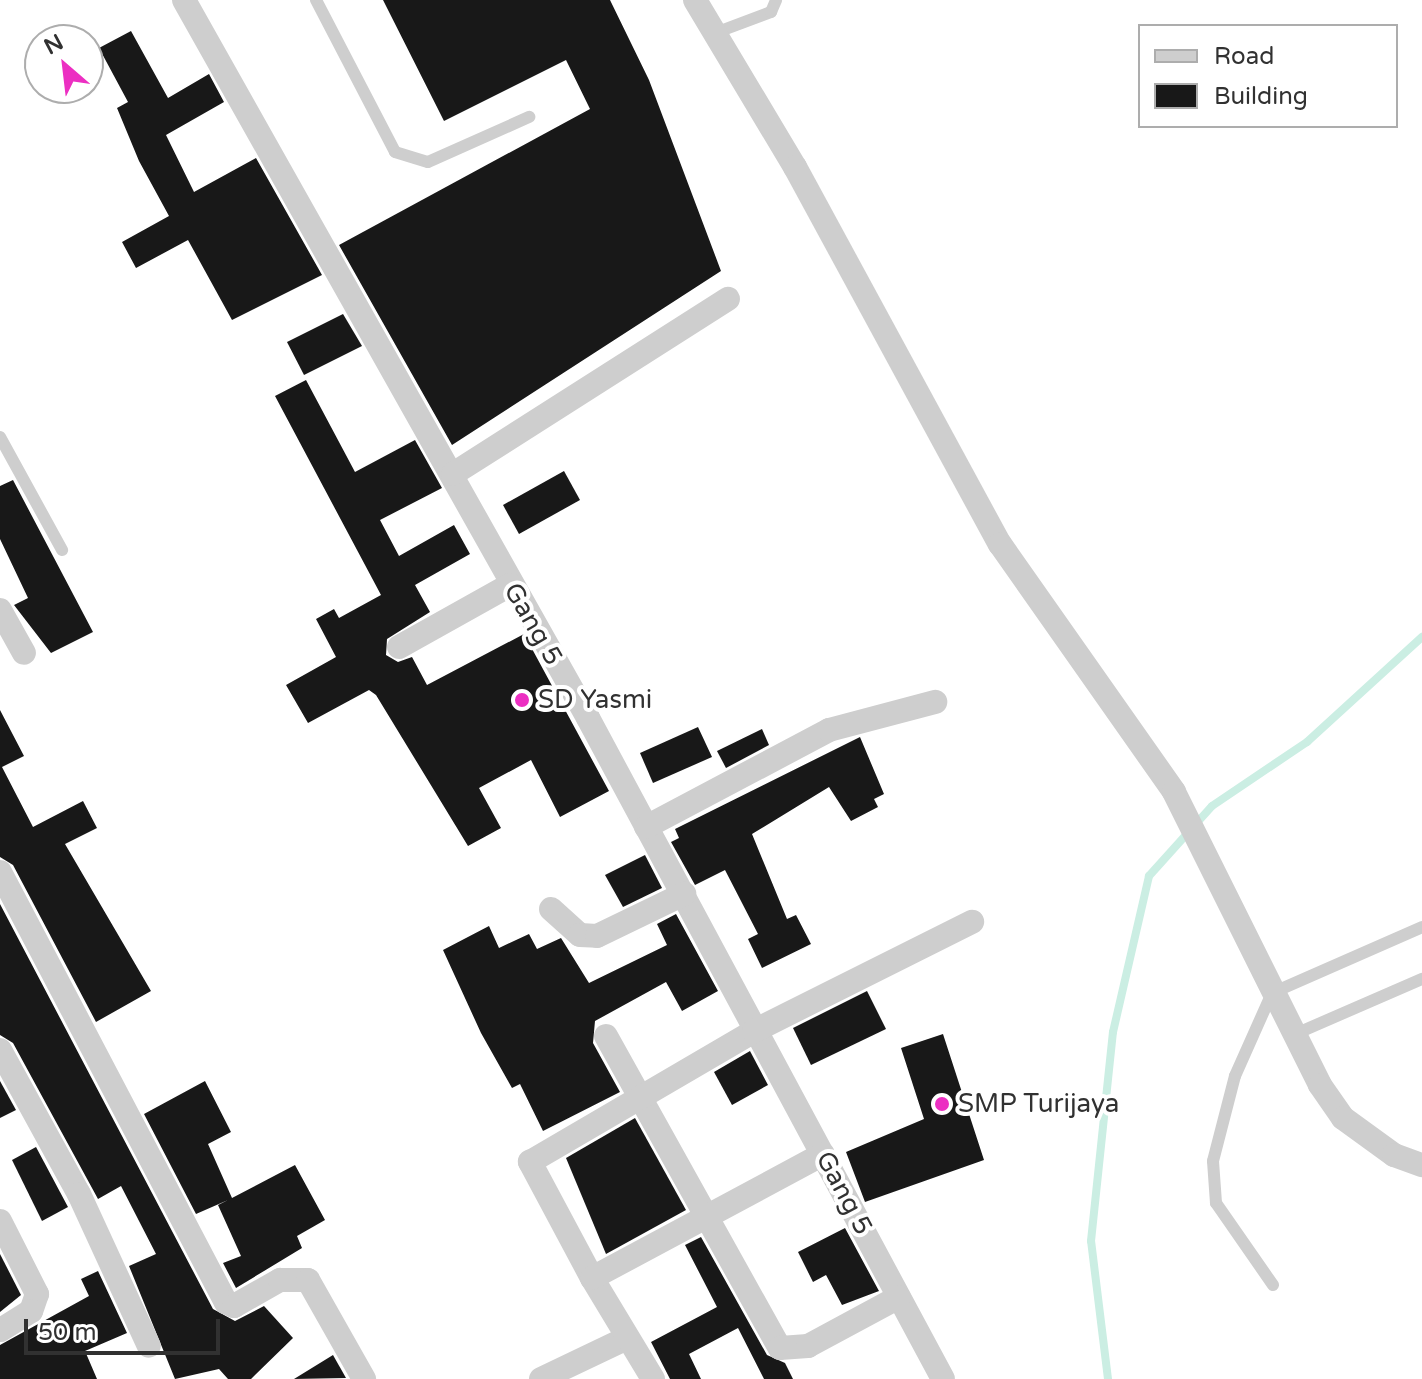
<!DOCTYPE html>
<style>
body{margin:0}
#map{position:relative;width:1422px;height:1379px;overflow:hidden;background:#fff;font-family:"Varela Round",sans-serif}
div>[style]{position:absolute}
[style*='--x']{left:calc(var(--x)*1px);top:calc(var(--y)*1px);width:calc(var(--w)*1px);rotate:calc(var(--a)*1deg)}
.stream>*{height:8px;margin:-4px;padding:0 4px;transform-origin:4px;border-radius:4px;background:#cbeee3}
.building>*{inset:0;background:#181818}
.lane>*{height:12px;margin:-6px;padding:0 6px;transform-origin:6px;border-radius:6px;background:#cecece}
.street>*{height:24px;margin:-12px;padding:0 12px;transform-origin:12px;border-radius:12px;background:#cecece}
.dots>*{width:22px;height:22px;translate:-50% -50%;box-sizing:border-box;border:4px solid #fff;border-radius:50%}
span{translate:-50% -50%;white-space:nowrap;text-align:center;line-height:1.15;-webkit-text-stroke:8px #fff;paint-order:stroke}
.street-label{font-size:26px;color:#313131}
.poi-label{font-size:26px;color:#313131}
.left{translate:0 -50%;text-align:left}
.legend{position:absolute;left:1138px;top:24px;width:260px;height:104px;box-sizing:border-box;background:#fff;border:2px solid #adadad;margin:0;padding:10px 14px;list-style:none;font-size:24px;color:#313131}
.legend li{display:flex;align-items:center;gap:16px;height:40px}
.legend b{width:40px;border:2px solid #adadad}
.north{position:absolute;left:24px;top:24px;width:80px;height:80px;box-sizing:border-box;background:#fff;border:2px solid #adadad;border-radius:50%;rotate:332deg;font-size:22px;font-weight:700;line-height:32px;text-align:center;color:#313131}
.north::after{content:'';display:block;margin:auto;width:28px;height:36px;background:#ec2fc2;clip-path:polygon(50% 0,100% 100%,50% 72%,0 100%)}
.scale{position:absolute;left:24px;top:1319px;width:196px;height:36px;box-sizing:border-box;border:4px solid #313131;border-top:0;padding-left:10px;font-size:24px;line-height:28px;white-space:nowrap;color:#313131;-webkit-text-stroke:6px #fff;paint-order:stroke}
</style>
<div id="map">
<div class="stream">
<i style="--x:1108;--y:1379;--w:139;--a:-97"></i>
<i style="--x:1091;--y:1241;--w:210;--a:-84"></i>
<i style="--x:1113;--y:1032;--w:160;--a:-77"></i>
<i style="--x:1149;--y:876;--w:94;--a:-48"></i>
<i style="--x:1212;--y:806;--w:115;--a:-34"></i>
<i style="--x:1307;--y:742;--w:156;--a:-42.4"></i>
</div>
<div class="building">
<i style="clip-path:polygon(383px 0,610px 0,649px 80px,721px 271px,452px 445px,339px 245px,590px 109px,566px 60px,444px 121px)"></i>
<i style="clip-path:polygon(131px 31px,168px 98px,209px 74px,224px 102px,166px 135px,194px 192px,256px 158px,322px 275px,232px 320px,188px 240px,136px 268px,122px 242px,169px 216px,139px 161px,117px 108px,128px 102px,99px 48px)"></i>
<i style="clip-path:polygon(343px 314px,362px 346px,304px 375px,287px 342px)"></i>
<i style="clip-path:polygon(306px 380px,355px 472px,415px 440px,442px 488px,380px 520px,399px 556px,454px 525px,470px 554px,415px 585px,430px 612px,387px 639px,386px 655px,398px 662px,412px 657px,427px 685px,524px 634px,609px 791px,560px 817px,531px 760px,479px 788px,501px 828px,468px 846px,376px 695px,369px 690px,308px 723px,286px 685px,336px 657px,316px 619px,334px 609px,339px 618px,381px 595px,275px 396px)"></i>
<i style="clip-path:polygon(564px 471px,580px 500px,519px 534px,503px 505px)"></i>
<i style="clip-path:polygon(13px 480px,93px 632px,51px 653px,14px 605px,28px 598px,0 539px,0 486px)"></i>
<i style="clip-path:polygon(0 710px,24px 756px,2px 767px,33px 827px,83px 801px,97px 828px,65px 844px,151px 991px,96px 1022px,13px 865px,0 857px)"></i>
<i style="clip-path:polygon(698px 727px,712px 757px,653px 783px,640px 753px)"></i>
<i style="clip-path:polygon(762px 729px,769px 745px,726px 768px,717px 751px)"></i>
<i style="clip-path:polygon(860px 737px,884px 794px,874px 799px,878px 807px,851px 821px,829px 787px,752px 834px,787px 919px,796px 915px,811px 944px,762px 968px,748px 939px,758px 934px,725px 870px,695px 885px,671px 842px,679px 838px,675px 829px)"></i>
<i style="clip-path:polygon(645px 855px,662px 888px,623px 907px,605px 875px)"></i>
<i style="clip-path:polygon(0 904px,213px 1309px,235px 1321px,264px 1306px,293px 1338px,251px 1379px,228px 1379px,219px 1369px,175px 1379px,129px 1266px,156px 1254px,121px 1186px,98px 1199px,13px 1043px,0 1035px)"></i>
<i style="clip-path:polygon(676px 914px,718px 991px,682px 1011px,666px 982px,595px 1021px,593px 1043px,620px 1092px,543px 1131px,520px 1084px,512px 1088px,481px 1033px,443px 950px,489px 926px,499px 948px,529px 934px,537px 949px,561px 938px,589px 983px,667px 945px,657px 924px)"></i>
<i style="clip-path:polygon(867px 991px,886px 1029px,811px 1065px,793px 1028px)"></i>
<i style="clip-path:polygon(943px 1034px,984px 1160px,865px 1202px,846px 1152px,924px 1119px,901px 1048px)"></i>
<i style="clip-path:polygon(750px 1051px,768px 1085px,732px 1105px,714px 1072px)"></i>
<i style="clip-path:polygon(0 1081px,16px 1110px,0 1118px)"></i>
<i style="clip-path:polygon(205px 1081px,231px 1132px,208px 1144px,232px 1198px,295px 1165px,325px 1220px,297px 1236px,302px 1248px,236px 1288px,223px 1263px,241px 1256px,218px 1205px,228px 1200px,196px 1214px,144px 1114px)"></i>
<i style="clip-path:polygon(635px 1118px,686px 1210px,606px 1254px,566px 1158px)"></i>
<i style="clip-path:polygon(36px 1147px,68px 1207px,42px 1221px,12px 1160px)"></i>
<i style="clip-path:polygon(845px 1228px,879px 1291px,842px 1305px,826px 1275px,813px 1282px,798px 1252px)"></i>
<i style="clip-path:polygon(701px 1237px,767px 1355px,785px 1363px,793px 1379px,764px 1379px,738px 1328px,689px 1354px,701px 1379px,670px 1379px,651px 1342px,717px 1307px,685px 1245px)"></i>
<i style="clip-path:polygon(0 1254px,21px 1295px,0 1312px)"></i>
<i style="clip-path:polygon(98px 1271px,127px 1333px,85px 1351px,97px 1379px,0 1379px,0 1345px,89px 1296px,81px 1279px)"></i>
<i style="clip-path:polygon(333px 1355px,346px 1378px,294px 1379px)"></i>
</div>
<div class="lane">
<i style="--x:316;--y:0;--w:171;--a:62.5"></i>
<i style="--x:395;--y:152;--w:34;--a:17"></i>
<i style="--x:428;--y:162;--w:111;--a:-24"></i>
<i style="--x:715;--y:33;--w:60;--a:-20.6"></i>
<i style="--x:771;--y:12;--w:13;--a:-67"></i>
<i style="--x:0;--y:437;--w:129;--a:61.2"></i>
<i style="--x:1293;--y:1035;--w:141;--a:-23.5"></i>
<i style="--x:1273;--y:1285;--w:100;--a:-124.8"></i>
<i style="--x:1216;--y:1203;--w:42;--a:-94.1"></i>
<i style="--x:1213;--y:1161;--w:88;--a:-75.5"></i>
<i style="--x:1235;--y:1076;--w:91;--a:-66"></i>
<i style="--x:1272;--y:993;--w:164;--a:-23.7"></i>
</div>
<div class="street">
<i style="--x:184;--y:0;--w:824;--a:60.63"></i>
<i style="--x:588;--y:718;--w:750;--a:61.76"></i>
<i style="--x:695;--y:0;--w:195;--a:59.1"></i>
<i style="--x:795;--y:167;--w:429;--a:61.5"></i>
<i style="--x:1000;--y:544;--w:303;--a:54.9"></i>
<i style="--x:1174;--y:792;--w:327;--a:63.5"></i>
<i style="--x:1320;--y:1085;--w:40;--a:55.1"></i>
<i style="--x:1343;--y:1118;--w:63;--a:36"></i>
<i style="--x:1394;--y:1155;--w:30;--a:20"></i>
<i style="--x:453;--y:474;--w:326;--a:-32.5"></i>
<i style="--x:0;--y:610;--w:49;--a:60.8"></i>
<i style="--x:399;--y:647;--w:127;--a:-29.2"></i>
<i style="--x:646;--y:827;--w:207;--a:-27.9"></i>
<i style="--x:829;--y:730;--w:110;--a:-14.8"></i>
<i style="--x:0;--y:872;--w:486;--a:62.3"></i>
<i style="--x:226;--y:1302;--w:9;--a:27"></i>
<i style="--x:234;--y:1306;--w:53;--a:-29.5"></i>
<i style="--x:280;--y:1280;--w:28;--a:0"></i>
<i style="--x:308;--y:1280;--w:114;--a:60.5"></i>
<i style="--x:551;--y:909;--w:39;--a:42"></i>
<i style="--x:580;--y:935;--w:17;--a:3"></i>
<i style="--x:597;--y:936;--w:97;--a:-25.8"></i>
<i style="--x:606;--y:1036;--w:357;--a:60.9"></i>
<i style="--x:780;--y:1348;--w:28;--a:-4"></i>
<i style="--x:808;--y:1346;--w:103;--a:-28.3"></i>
<i style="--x:0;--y:1050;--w:164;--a:61.3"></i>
<i style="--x:79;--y:1194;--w:167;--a:65.3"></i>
<i style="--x:0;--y:1221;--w:82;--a:63.1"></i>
<i style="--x:37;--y:1294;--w:18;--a:109"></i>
<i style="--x:31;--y:1311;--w:36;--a:148"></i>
<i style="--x:592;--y:1278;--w:132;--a:-118.1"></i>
<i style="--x:530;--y:1162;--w:259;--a:-30.3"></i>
<i style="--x:754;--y:1031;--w:244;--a:-26.6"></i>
<i style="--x:541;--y:1379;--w:95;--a:-25.5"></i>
<i style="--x:653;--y:1379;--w:118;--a:-121.1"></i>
<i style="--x:592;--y:1278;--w:262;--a:-28.2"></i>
</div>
<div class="dots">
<i style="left:522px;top:700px;background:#ec2fc2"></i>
<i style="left:942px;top:1104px;background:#ec2fc2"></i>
</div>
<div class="street-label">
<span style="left:533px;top:624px;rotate:60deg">Gang 5</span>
<span style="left:844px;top:1193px;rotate:62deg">Gang 5</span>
</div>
<div class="poi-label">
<span class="left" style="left:538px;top:700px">SD Yasmi</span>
<span class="left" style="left:958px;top:1104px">SMP Turijaya</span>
</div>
<ul class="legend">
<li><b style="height:10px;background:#cecece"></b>Road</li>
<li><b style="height:22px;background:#181818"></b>Building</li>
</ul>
<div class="north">N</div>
<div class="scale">50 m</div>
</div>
